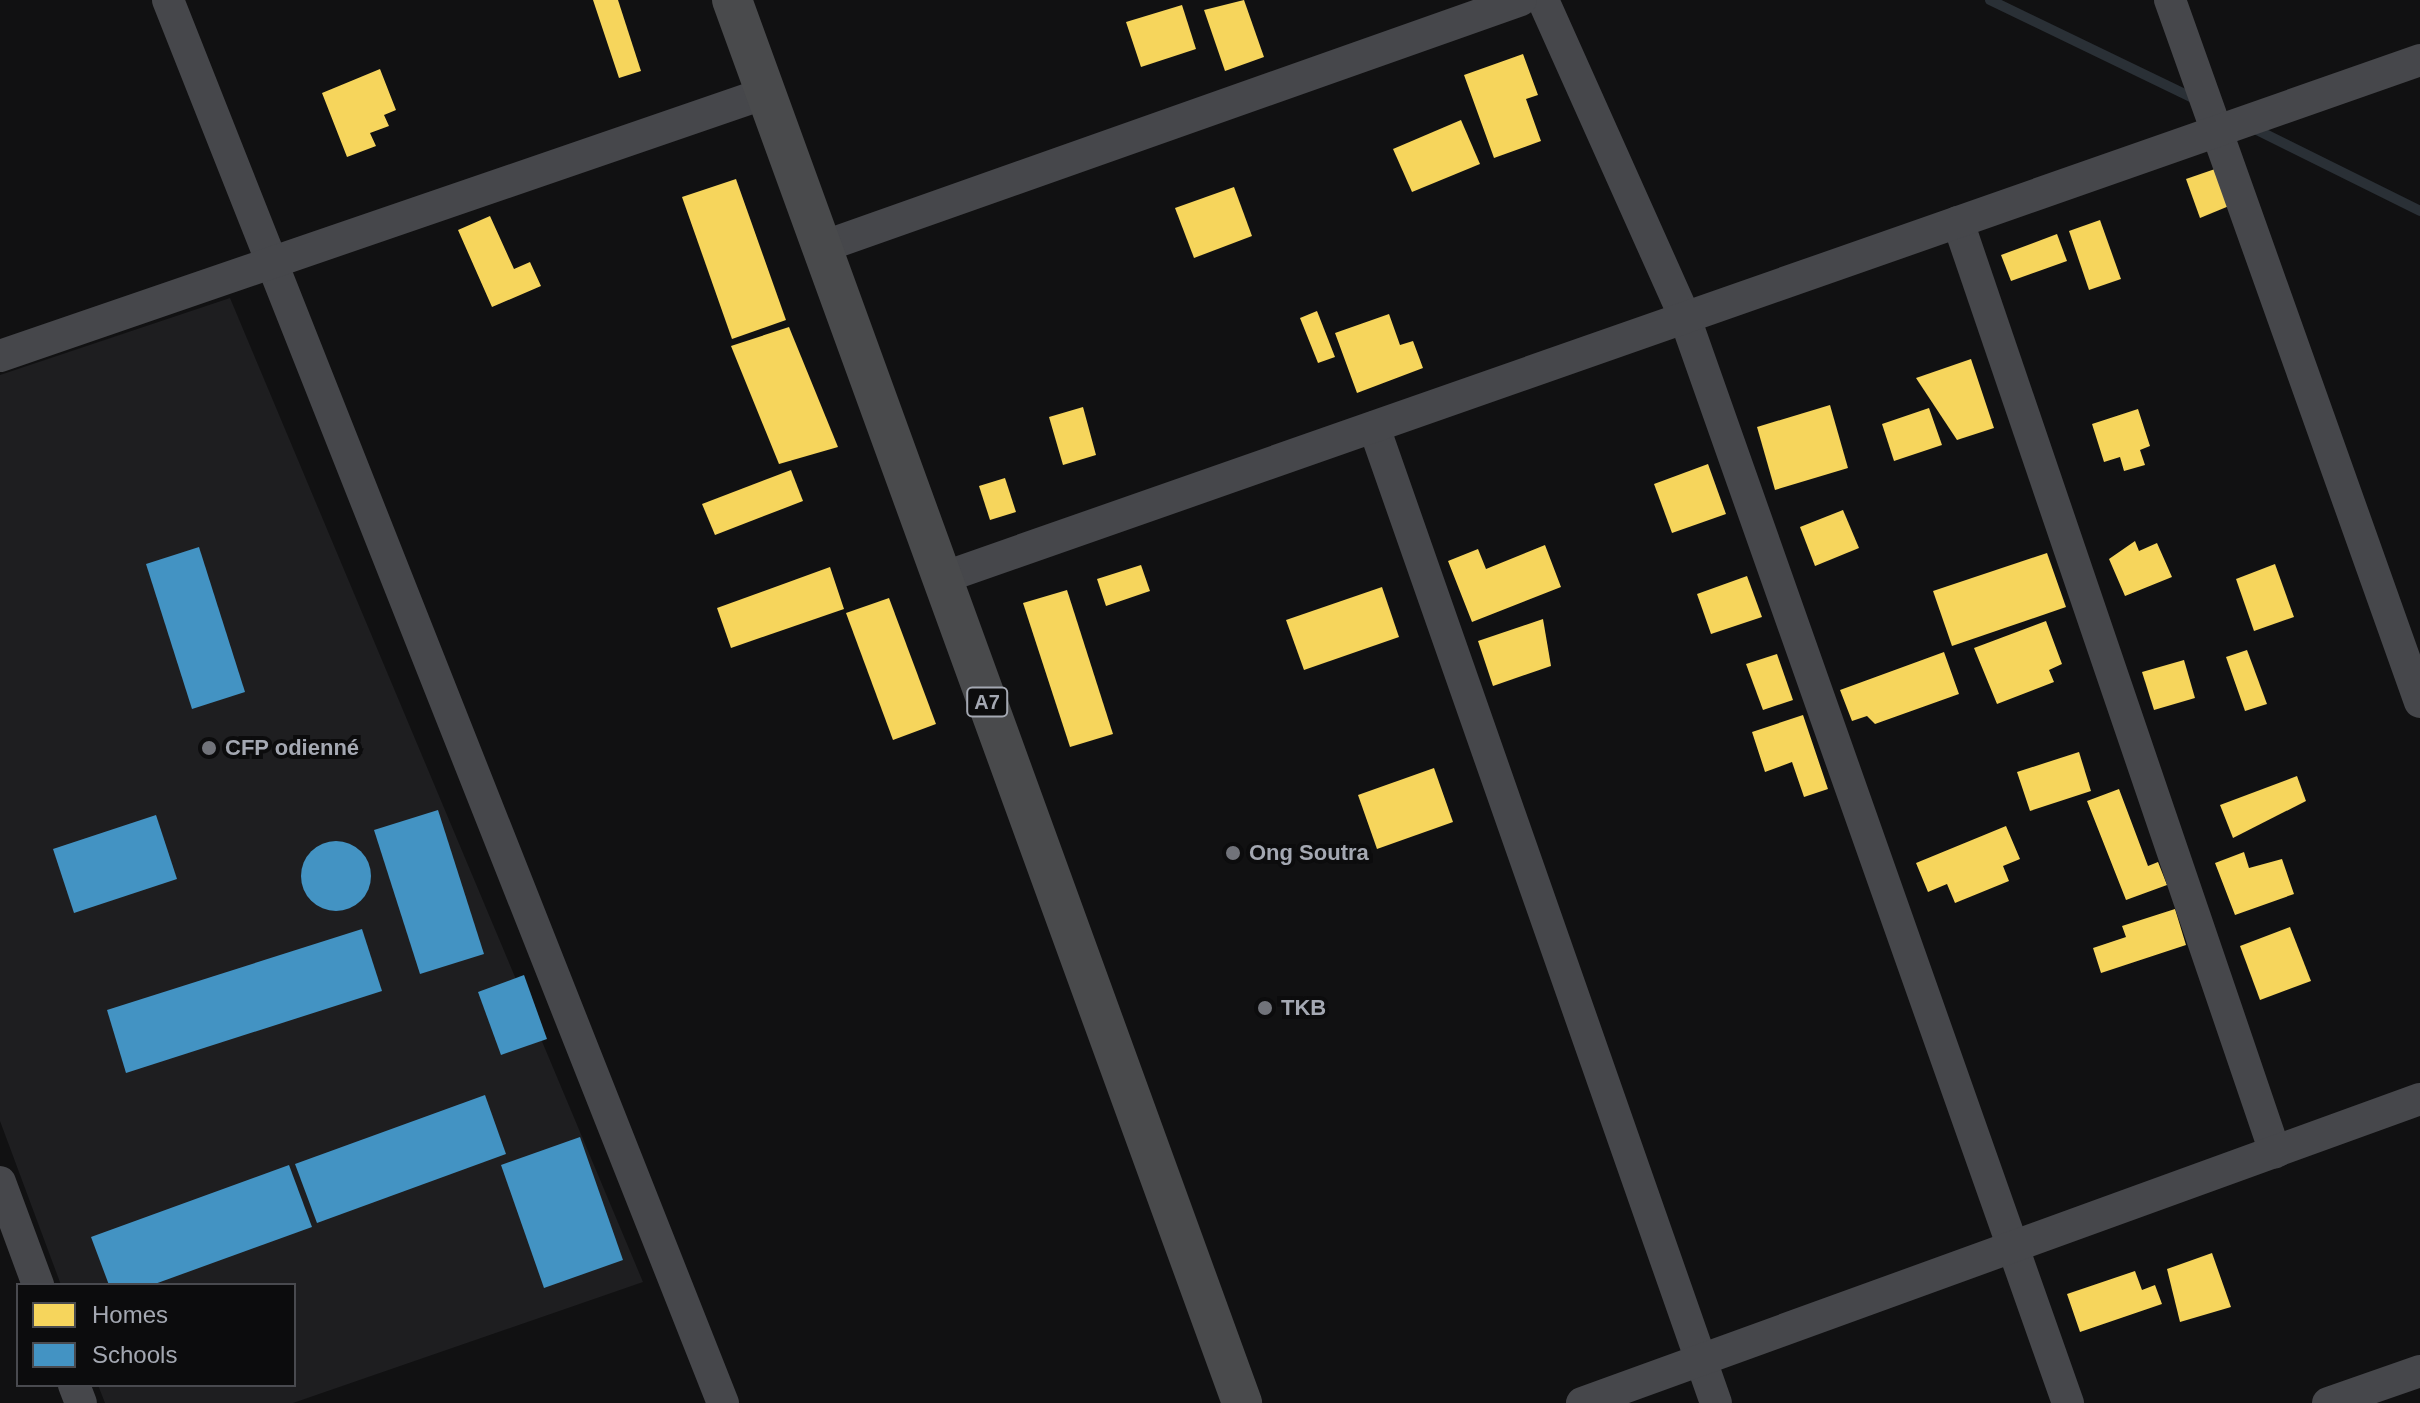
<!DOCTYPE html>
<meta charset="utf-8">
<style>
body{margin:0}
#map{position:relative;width:2420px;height:1403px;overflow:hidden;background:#111112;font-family:Helvetica,sans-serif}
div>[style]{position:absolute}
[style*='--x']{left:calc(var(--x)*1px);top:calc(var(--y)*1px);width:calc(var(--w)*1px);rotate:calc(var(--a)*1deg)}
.built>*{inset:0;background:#1e1e20}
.homes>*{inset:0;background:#f6d55c}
.schools>*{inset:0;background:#4393c3}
.round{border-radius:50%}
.stream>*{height:10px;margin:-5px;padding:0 5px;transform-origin:5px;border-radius:5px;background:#2a3036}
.minor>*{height:32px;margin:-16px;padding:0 16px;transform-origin:16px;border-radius:16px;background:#46474b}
.major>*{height:40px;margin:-20px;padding:0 20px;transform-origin:20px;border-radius:20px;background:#494a4c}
.dots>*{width:22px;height:22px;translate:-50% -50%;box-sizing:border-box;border:4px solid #0c0c0d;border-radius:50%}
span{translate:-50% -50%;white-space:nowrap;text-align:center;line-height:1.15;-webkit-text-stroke:8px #0c0c0d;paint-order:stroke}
.shield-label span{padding:2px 6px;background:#0c0c0d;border:2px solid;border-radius:6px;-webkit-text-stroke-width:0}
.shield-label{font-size:20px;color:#a4a8b2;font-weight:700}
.poi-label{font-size:22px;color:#a4a8b2;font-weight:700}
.left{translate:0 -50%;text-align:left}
.legend{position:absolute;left:16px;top:1283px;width:280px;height:104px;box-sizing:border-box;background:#0c0c0d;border:2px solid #494a4f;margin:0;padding:10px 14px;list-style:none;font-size:24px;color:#a4a8b2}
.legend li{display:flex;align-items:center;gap:16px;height:40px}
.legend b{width:40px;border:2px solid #494a4f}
</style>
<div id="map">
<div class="built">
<i style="clip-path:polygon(230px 298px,643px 1282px,293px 1403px,105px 1403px,98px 1385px,294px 1385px,294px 1285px,61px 1285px,0 1121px,0 375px)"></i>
</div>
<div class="homes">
<i style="clip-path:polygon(593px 0,618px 0,641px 71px,619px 78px)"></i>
<i style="clip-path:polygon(1244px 0,1264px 57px,1225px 71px,1204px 10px)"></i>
<i style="clip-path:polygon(1182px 5px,1196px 49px,1141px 67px,1126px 22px)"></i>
<i style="clip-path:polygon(1523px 54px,1538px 95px,1526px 99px,1541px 141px,1494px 158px,1464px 75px)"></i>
<i style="clip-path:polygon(380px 69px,396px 110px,384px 115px,389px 126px,370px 133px,376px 146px,347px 157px,322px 93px)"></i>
<i style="clip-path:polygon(1461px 120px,1480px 164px,1412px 192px,1393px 149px)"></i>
<i style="clip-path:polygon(2215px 169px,2229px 206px,2200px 218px,2186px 179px)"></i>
<i style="clip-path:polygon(736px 179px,786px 320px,732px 339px,682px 197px)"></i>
<i style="clip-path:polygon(1234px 187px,1252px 236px,1194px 258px,1175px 208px)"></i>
<i style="clip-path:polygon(490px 216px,514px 269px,530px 262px,541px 286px,492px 307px,458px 230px)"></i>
<i style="clip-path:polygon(2100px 220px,2121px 279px,2089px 290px,2069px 231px)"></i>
<i style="clip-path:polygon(2057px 234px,2067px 261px,2011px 281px,2001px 255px)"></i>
<i style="clip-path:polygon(1317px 311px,1335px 357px,1318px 363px,1300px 318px)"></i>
<i style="clip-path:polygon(1389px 314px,1400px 345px,1413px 341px,1423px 368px,1357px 393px,1335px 333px)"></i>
<i style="clip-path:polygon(789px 327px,838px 447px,779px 464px,731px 346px)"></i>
<i style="clip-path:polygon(1971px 359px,1994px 428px,1957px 440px,1916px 378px)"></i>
<i style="clip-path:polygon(1830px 405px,1848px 468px,1775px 490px,1757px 427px)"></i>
<i style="clip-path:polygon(1083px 407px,1096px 455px,1063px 465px,1049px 417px)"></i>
<i style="clip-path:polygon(1929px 408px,1942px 445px,1894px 461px,1882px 424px)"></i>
<i style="clip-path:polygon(2138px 409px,2150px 446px,2140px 450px,2145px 465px,2124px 471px,2120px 457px,2104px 462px,2092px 424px)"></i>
<i style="clip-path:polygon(1708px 464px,1726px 514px,1672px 533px,1654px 484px)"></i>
<i style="clip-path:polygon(791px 470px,803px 501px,715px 535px,702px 504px)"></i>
<i style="clip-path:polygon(1005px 478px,1016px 512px,990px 520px,979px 486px)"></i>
<i style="clip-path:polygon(1843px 510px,1859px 548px,1815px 566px,1800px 527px)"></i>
<i style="clip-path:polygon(2135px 541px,2139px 551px,2157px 543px,2172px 577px,2125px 596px,2109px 559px)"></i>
<i style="clip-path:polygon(1545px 545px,1561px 587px,1472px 622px,1448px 561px,1478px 549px,1486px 569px)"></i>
<i style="clip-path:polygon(2047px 553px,2066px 607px,1952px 646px,1933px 591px)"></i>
<i style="clip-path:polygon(2275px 564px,2294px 617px,2254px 631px,2236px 579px)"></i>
<i style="clip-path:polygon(1141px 565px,1150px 591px,1106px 606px,1097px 579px)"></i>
<i style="clip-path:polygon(830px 567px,844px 609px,731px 648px,717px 608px)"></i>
<i style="clip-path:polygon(1747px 576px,1762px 617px,1711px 634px,1697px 594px)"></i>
<i style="clip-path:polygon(1382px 587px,1399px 637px,1304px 670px,1286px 620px)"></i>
<i style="clip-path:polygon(1067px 590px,1113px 734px,1070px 747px,1023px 603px)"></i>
<i style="clip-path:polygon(889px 598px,936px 724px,893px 740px,846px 613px)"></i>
<i style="clip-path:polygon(1543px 619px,1551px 666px,1493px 686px,1478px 641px)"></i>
<i style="clip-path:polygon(2046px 621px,2062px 664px,2049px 670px,2054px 682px,1997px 704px,1974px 648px)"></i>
<i style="clip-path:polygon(2247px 650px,2267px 704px,2245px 711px,2226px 657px)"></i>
<i style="clip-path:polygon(1944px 652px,1959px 694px,1875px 724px,1867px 716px,1852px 721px,1840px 690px)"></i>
<i style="clip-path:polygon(1777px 654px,1793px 700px,1763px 710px,1746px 664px)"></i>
<i style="clip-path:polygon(2184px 660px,2195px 698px,2154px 710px,2142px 672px)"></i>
<i style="clip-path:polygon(1803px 715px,1828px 789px,1804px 797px,1792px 762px,1765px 772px,1752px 732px)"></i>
<i style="clip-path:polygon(2079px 752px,2091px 791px,2030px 811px,2017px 772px)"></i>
<i style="clip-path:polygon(1434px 768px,1453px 822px,1377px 849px,1358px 795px)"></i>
<i style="clip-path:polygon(2297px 776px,2306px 801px,2233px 838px,2220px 805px)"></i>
<i style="clip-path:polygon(2119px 789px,2148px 866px,2158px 862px,2167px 885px,2126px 900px,2087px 801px)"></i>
<i style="clip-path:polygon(2006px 826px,2020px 859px,2003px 866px,2009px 881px,1955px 903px,1947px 884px,1928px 892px,1916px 863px)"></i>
<i style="clip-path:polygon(2244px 852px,2249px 868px,2282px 859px,2294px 894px,2235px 915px,2215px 863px)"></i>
<i style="clip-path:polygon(2175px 909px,2186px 945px,2101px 973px,2093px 948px,2126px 937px,2122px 926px)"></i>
<i style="clip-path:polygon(2290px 927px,2311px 981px,2260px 1000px,2240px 946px)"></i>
<i style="clip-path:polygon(2212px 1253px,2231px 1307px,2180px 1322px,2167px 1269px)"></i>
<i style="clip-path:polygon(2135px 1271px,2142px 1290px,2155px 1285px,2162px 1304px,2080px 1332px,2067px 1294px)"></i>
</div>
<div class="schools">
<i style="clip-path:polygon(199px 547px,245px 692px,192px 709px,146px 564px)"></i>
<i style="clip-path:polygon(438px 810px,484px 954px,420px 974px,374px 830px)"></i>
<i style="clip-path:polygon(156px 815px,177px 879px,74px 913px,53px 849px)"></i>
<i class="round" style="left:301px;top:841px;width:70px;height:70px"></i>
<i style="clip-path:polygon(362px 929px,382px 991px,126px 1073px,107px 1010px)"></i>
<i style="clip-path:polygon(524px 975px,547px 1039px,501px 1055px,478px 992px)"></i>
<i style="clip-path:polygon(485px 1095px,506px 1154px,317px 1223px,295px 1164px)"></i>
<i style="clip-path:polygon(580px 1137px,623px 1260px,544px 1288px,501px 1165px)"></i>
<i style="clip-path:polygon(289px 1165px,312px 1227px,152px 1285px,109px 1285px,91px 1237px)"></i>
</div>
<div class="stream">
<i style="--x:1990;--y:0;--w:230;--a:25.8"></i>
<i style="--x:2251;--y:127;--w:189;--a:26.4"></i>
</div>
<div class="minor">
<i style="--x:168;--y:0;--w:1509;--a:68.42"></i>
<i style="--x:1543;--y:0;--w:348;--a:65.9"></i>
<i style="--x:1685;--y:318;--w:1151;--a:70.56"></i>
<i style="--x:2170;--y:0;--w:745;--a:70.4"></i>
<i style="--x:1958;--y:222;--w:983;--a:71.18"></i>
<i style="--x:822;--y:247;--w:741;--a:-19.46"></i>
<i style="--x:0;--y:356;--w:810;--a:-18.95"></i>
<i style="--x:1374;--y:427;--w:1034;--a:70.69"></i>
<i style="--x:942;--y:578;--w:1566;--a:-19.31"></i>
<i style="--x:0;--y:1182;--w:110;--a:69.7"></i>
<i style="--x:74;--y:1385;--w:19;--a:69"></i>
<i style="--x:1582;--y:1403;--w:891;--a:-19.94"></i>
<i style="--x:2328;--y:1403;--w:97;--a:-19.2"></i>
</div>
<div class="major">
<i style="--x:732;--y:0;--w:1493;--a:70.02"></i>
</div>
<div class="dots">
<i style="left:209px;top:748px;background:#71737a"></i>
<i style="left:1233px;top:853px;background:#71737a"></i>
<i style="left:1265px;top:1008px;background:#71737a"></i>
</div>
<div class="shield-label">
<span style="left:987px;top:702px">A7</span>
</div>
<div class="poi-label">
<span class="left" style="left:225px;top:748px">CFP odienné</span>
<span class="left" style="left:1249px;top:853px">Ong Soutra</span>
<span class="left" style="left:1281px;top:1008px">TKB</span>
</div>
<ul class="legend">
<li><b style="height:22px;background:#f6d55c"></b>Homes</li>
<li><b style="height:22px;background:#4393c3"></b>Schools</li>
</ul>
</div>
